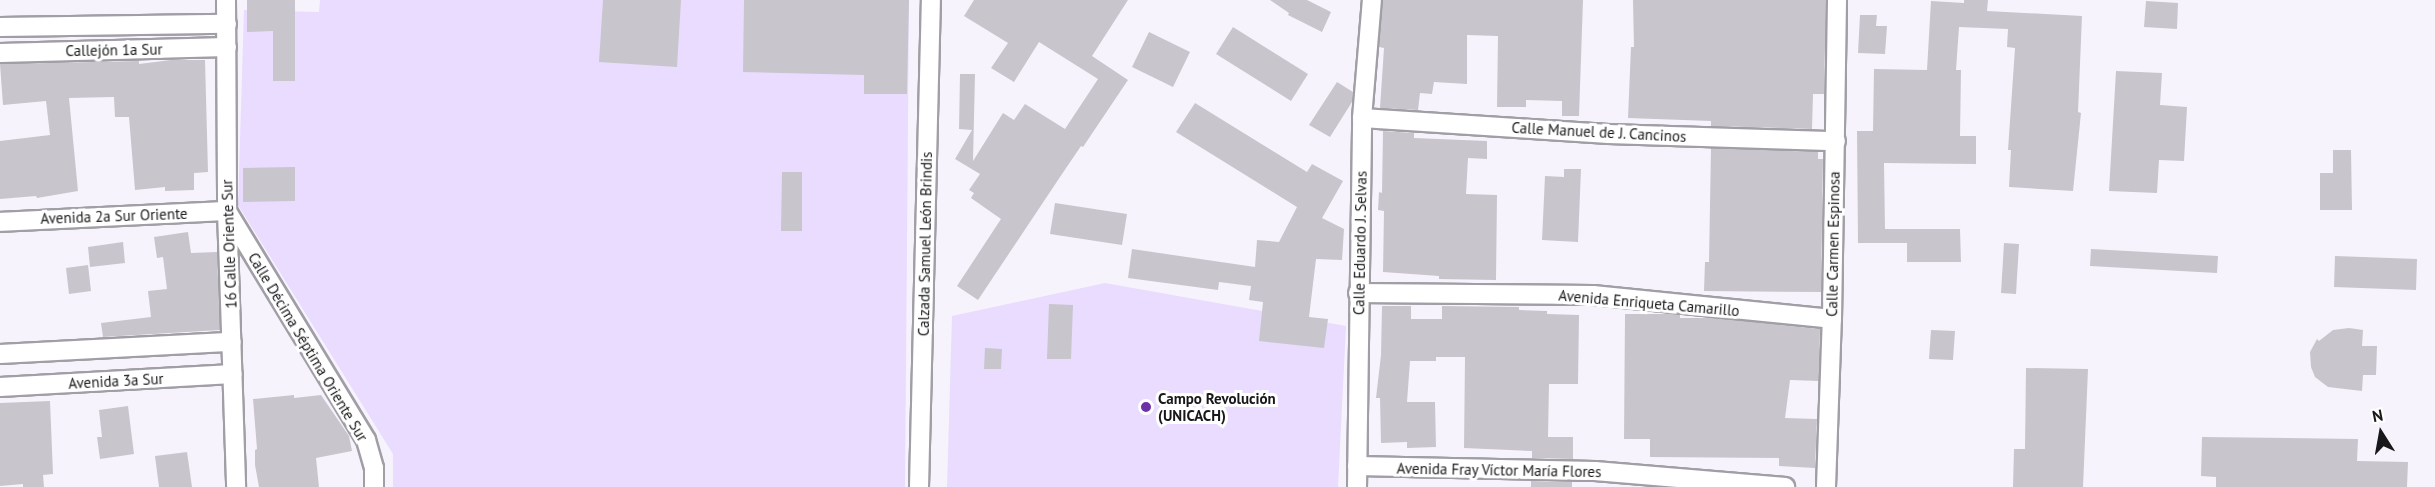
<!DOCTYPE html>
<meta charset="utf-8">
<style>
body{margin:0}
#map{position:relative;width:2435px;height:487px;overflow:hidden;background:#f7f3fc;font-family:"PT Sans",sans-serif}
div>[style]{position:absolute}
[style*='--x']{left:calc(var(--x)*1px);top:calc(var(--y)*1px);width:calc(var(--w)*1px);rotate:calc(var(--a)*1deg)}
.green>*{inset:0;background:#e9dcff}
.building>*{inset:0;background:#c8c5cd}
.roads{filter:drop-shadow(2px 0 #a19ea6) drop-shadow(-2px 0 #a19ea6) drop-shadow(0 2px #a19ea6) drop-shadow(0 -2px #a19ea6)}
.minor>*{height:18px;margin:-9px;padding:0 9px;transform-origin:9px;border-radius:9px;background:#fff}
.dots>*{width:16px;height:16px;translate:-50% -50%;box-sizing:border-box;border:3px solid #fff;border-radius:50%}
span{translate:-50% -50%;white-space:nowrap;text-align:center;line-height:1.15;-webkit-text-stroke:6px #fff;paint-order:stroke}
.street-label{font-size:15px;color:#181719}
.poi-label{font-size:15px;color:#181719;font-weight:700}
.left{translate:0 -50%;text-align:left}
.north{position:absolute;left:2351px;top:403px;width:60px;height:60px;-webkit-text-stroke:4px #fff;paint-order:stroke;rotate:349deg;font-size:16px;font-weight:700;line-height:24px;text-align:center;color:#181719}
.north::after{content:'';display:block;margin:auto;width:21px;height:27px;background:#181719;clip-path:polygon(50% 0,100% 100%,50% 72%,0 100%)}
</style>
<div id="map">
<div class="green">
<i style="clip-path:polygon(320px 0,909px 0,905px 487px,393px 487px,393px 454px,238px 205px,244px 10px,319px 12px)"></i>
<i style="clip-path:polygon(1105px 283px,1346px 326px,1338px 487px,947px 487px,952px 316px)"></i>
</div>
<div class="building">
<i style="clip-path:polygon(247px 0,295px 0,295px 81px,273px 81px,273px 31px,247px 32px)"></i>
<i style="clip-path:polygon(603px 0,681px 0,677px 67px,599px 62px)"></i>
<i style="clip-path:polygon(744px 0,909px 0,907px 94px,864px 94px,864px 75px,743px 72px)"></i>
<i style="clip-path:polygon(974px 0,1128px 0,1092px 56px,1128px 80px,1083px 147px,1081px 146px,1060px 177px,978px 300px,957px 286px,1001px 219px,971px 198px,974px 193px,969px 190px,980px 174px,955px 159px,972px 130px,959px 129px,960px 74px,975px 74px,973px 161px,1003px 113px,1014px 120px,1025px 104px,1065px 129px,1098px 79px,1039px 42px,1014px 82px,991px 68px,1008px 43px,964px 16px)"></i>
<i style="clip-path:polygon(1270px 0,1307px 0,1331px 12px,1322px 32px,1288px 15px,1289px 13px)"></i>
<i style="clip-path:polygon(1383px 0,1583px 0,1579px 116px,1562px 116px,1562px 101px,1526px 100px,1526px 107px,1497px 107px,1498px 36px,1467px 35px,1467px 84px,1434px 82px,1432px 94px,1420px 93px,1418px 110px,1380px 108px,1384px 48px,1379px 47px)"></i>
<i style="clip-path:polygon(1633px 0,1826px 0,1824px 94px,1813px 94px,1812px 129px,1711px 126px,1711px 121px,1628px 118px,1631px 47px,1634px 47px)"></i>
<i style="clip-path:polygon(1964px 0,1988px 0,1987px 11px,2082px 16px,2078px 112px,2081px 113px,2073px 191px,2009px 187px,2011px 150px,2008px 150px,2015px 48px,2007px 47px,2008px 29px,1959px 27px,1956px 70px,1961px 70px,1960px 136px,1976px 136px,1976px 164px,1884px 163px,1885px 229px,1960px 229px,1961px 262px,1907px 262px,1907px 243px,1858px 243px,1857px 131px,1873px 131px,1874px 69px,1927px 70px,1931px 1px,1964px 3px)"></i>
<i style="clip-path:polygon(2146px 1px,2178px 3px,2177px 29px,2144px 27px)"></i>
<i style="clip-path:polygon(1860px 15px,1877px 15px,1876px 26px,1887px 26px,1885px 54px,1858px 53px)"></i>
<i style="clip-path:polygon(1233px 27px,1308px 74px,1291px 101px,1216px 54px)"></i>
<i style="clip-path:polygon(1149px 32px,1190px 52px,1173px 87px,1132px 67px)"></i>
<i style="clip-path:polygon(171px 60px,205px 60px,208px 172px,194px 173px,194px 190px,165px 191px,165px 187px,135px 190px,129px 117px,115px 117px,114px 97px,69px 98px,78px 191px,37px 198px,36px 196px,0 199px,0 141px,50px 135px,46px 101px,3px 105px,0 64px,139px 61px,139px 64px)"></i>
<i style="clip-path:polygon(2116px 71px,2162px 73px,2160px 105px,2187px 107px,2184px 161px,2159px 160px,2157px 193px,2109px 191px)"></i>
<i style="clip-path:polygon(1337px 82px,1353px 92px,1352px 102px,1330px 137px,1309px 125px)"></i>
<i style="clip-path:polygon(1195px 103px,1307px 172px,1312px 164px,1343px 181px,1322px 218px,1344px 229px,1342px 260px,1316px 259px,1309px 317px,1328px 319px,1324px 348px,1259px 341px,1263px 302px,1249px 300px,1251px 286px,1219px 282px,1218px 290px,1128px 278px,1132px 249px,1255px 267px,1257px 240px,1279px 242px,1297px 207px,1176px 132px)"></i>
<i style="clip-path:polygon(1383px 131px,1414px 133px,1414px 138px,1487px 141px,1487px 159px,1468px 158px,1466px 194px,1497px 195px,1496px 280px,1439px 279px,1439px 276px,1383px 272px,1384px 211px,1378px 210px,1379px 192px,1382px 193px)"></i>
<i style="clip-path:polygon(1711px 148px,1818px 152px,1818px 159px,1823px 159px,1821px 292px,1704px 291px,1705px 262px,1709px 262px)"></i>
<i style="clip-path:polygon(2333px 150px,2351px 150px,2352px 210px,2320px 210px,2320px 173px,2333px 173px)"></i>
<i style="clip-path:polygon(295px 167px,295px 201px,243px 202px,243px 168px)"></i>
<i style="clip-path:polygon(1564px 169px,1581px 169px,1578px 242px,1542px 240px,1545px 176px,1564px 177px)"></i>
<i style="clip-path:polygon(782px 172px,802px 172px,802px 231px,781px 231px)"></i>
<i style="clip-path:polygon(1055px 203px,1127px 214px,1122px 245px,1050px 234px)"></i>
<i style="clip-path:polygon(188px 232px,191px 253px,217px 252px,220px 330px,103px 337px,101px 323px,151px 317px,148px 291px,167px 289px,163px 257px,157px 258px,154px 237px)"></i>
<i style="clip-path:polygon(123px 242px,125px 263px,90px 267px,88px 247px)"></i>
<i style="clip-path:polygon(2004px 243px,2019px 244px,2016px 294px,2001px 293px)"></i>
<i style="clip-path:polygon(2091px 249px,2218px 256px,2217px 273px,2090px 266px)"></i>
<i style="clip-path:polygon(2335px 256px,2417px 259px,2416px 290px,2334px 287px)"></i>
<i style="clip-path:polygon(88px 265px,91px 291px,69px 294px,66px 268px)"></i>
<i style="clip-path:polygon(1049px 304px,1073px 305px,1071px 359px,1047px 359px)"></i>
<i style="clip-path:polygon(1382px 306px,1411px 306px,1411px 319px,1442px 319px,1442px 306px,1519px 307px,1519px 310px,1547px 311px,1547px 314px,1579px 315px,1578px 384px,1549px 384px,1548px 437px,1573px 437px,1573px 459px,1532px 458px,1532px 451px,1464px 448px,1465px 357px,1436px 357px,1436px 361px,1410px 361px,1407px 402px,1435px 402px,1436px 447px,1407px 448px,1407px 442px,1381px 443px,1380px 398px,1376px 398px,1381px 355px)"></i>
<i style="clip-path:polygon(1625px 314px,1672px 314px,1680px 315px,1680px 318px,1714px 318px,1820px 329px,1819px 381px,1790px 380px,1785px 418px,1817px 419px,1815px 468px,1779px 466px,1779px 458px,1650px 457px,1650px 439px,1624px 439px)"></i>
<i style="clip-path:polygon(2349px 328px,2363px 330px,2362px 346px,2377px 346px,2376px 375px,2363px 375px,2362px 391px,2328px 387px,2315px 377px,2311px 367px,2310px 352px,2317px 339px,2319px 341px,2333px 330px)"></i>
<i style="clip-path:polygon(1931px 330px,1955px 331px,1953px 360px,1929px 359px)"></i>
<i style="clip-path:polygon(985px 348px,1002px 349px,1001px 369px,984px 369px)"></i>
<i style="clip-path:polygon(2026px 368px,2088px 369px,2083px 487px,2013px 487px,2014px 449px,2025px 449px)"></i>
<i style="clip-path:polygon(294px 395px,294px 398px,321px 395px,349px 436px,352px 451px,316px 458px,319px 487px,259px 487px,255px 465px,255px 450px,257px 449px,253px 399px)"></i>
<i style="clip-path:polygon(50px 401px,53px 474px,43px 475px,44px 487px,23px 487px,23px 484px,0 486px,0 403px)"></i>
<i style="clip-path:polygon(128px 406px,134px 454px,100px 459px,97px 437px,102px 437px,99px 410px)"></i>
<i style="clip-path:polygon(2202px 437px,2358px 439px,2357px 461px,2408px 462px,2407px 487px,2216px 487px,2216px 477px,2201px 476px)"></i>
<i style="clip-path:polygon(187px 452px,192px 487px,159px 487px,155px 456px)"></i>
<i style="clip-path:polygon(1531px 481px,1572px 482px,1572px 487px,1531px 487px)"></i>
</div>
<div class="roads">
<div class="minor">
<i style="--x:226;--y:0;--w:211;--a:89.7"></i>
<i style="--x:227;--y:211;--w:276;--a:88.1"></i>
<i style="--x:0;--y:27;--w:227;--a:-0.8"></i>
<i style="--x:0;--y:53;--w:227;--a:-1.5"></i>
<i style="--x:1362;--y:118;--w:247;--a:3.7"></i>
<i style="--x:1608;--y:134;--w:228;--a:1.8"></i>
<i style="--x:228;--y:213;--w:266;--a:58.7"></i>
<i style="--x:366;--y:440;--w:29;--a:74"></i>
<i style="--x:374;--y:468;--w:19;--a:90"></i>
<i style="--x:0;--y:222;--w:227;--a:-2.8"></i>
<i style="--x:1358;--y:293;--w:235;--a:0.5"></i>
<i style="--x:1593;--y:295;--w:240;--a:5.7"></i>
<i style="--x:0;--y:354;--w:232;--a:-3"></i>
<i style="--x:0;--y:387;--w:233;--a:-3.2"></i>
<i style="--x:1357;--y:466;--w:238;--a:1.2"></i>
<i style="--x:1595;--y:471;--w:191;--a:4.8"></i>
<i style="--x:919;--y:487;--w:487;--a:-88.6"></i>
<i style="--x:1357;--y:487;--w:369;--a:-89.2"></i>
<i style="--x:1362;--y:118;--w:118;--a:-85.2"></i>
<i style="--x:1826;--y:487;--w:168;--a:-88"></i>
<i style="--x:1832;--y:319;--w:319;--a:-89.1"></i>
</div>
</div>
<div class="dots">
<i style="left:1146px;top:407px;background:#6d30a6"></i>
</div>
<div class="street-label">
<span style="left:114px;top:50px;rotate:-1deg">Callejón 1a Sur</span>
<span style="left:1599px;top:132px;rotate:3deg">Calle Manuel de J. Cancinos</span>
<span style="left:114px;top:216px;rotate:-2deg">Avenida 2a Sur Oriente</span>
<span style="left:1360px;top:243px;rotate:-89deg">Calle Eduardo J. Selvas</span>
<span style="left:229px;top:244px;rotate:-92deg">16 Calle Oriente Sur</span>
<span style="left:925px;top:244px;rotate:-89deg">Calzada Samuel León Brindis</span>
<span style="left:1833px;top:244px;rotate:-89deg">Calle Carmen Espinosa</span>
<span style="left:1649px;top:303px;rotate:5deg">Avenida Enriqueta Camarillo</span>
<span style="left:308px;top:347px;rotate:59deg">Calle Décima Séptima Oriente Sur</span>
<span style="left:116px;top:381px;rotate:-3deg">Avenida 3a Sur</span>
<span style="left:1499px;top:470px;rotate:1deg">Avenida Fray Víctor María Flores</span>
</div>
<div class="poi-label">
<span class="left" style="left:1158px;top:407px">Campo Revolución<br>(UNICACH)</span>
</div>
<div class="north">N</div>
</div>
